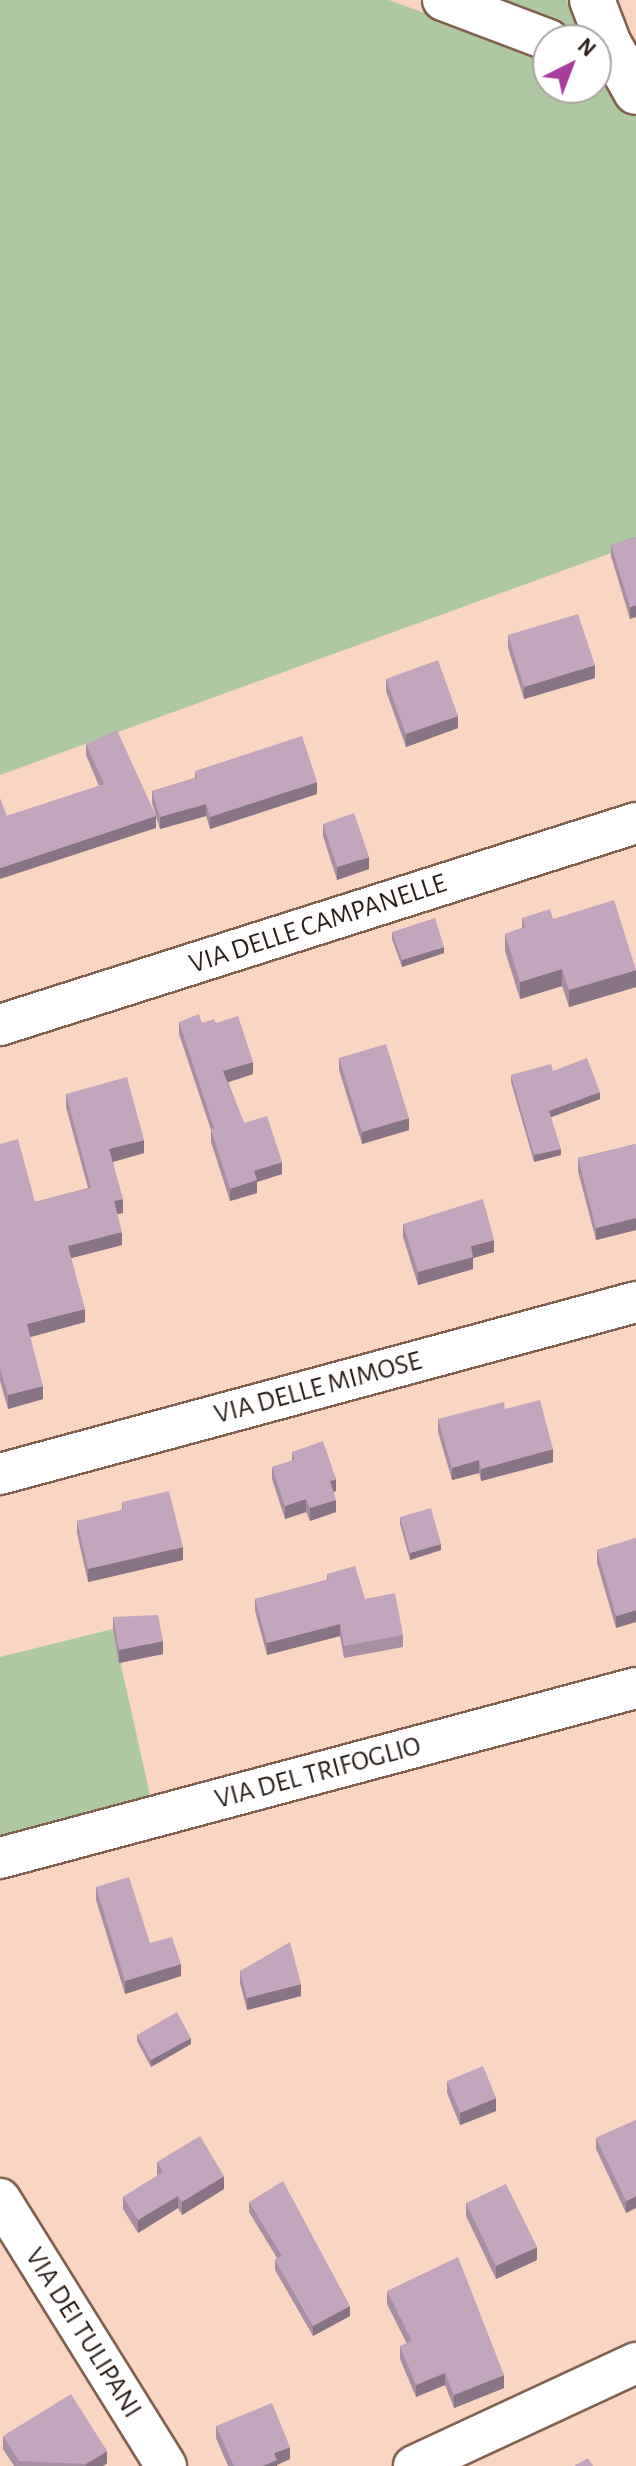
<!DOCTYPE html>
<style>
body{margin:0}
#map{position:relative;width:636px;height:2466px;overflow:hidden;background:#fad6c2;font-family:"Alegreya Sans",sans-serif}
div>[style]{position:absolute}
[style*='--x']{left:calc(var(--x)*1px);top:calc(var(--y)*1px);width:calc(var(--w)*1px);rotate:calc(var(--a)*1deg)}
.green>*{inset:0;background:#aec9a1}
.roads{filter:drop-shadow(2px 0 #806150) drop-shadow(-2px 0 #806150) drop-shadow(0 2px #806150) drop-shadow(0 -2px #806150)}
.minor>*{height:40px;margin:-20px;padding:0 20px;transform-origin:20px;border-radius:20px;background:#fff}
.tertiary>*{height:44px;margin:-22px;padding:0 22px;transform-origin:22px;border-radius:22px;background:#fff}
.wall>*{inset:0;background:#a88ea3}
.shaded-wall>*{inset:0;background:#887484}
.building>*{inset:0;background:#c3a5bd}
span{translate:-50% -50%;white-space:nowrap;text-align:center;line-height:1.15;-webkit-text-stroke:7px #fff;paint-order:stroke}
.street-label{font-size:28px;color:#2c1f18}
.north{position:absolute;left:532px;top:24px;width:80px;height:80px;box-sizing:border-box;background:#fff;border:2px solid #aba5a3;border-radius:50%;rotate:42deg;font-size:22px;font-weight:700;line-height:32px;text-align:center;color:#2c1f18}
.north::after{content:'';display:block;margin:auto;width:28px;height:36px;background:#a93d9d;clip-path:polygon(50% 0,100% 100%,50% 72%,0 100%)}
</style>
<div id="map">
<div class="green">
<i style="clip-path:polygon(0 0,389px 0,548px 58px,548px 88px,596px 88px,596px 75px,619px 84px,636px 115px,636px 544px,0 775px)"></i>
<i style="clip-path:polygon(481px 0,567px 0,577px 25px,551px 27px)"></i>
<i style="clip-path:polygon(113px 1629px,150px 1795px,0 1843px,0 1657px)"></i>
</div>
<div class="roads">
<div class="minor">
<i style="--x:443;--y:0;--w:113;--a:20.7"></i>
<i style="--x:0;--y:1025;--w:667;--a:-17.62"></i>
<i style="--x:0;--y:1474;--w:659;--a:-15.13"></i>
<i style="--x:0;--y:1858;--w:658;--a:-14.97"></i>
<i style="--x:0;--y:2199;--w:314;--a:58.1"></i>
<i style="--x:414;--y:2466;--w:245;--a:-24.9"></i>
</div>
<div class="tertiary">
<i style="--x:592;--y:0;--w:47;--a:68.9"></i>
<i style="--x:609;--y:44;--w:55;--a:60.6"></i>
</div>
</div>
<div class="wall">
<i style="clip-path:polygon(636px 537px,630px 619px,611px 556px,611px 545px)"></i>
<i style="clip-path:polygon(508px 635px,595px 678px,524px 699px,508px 648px)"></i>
<i style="clip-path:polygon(386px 679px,458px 728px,406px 747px,386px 691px)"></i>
<i style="clip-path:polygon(86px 744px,156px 816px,152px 803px,152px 791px,195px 778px,195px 771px,317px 794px,210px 829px,206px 816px,160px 829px,156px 817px,156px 828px,7px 816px,99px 786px,86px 755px)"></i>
<i style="clip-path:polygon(323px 824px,369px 869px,337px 880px,323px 836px)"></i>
<i style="clip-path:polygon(522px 918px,553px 919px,636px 987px,569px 1007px,562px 986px,520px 999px,505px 951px,505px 934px,522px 928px)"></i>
<i style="clip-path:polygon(392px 932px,444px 953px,402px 967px,392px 939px)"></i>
<i style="clip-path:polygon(179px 1022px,216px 1023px,253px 1074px,228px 1082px,244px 1123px,282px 1174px,257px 1182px,257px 1193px,230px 1201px,211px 1142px,211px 1130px,179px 1034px)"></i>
<i style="clip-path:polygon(339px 1058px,409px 1130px,362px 1144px,339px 1070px)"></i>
<i style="clip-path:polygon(553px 1071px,600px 1099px,551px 1117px,561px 1155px,534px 1162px,511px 1082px,511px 1075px)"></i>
<i style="clip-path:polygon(66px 1094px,144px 1153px,113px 1162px,123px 1213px,117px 1214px,122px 1245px,71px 1258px,85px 1322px,30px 1337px,43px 1399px,8px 1409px,0 1381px,0 1144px,35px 1202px,88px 1188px,66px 1107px)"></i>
<i style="clip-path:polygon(636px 1144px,636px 1230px,596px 1240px,578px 1171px,578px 1158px)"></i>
<i style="clip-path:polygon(403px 1224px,494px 1252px,473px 1258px,473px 1269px,418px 1285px,403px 1237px)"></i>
<i style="clip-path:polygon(505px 1409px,553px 1462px,481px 1481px,479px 1473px,452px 1480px,438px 1432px,438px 1419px)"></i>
<i style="clip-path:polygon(292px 1452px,336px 1491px,334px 1492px,336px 1512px,310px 1521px,306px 1512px,285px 1519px,272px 1479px,272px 1467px,292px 1461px)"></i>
<i style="clip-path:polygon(122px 1502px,183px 1560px,88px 1582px,77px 1533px,77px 1521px,122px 1510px)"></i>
<i style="clip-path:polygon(400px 1517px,441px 1550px,410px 1560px,400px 1524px)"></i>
<i style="clip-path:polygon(636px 1538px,616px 1628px,597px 1563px,597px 1550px)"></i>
<i style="clip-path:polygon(327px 1574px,365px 1599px,403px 1635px,403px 1647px,344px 1658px,340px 1636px,267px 1655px,255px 1611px,255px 1599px,327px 1580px)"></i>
<i style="clip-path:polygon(113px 1617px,163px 1654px,119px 1663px,113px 1629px)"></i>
<i style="clip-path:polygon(96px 1887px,150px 1943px,181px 1976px,125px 1994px,96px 1900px)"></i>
<i style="clip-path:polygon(240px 1971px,301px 1996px,247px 2010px,240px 1983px)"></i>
<i style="clip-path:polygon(137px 2035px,191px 2044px,151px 2067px,137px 2041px)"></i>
<i style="clip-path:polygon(447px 2081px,496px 2111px,460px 2125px,447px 2093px)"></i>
<i style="clip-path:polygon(636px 2120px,626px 2213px,596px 2149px,596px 2138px)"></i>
<i style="clip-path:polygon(157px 2162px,224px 2189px,182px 2215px,178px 2208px,138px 2233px,123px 2209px,123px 2197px,157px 2176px)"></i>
<i style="clip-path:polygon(249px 2202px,350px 2316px,313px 2336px,275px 2270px,275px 2260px,277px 2258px,249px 2212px)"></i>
<i style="clip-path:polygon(466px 2203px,537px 2260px,496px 2279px,466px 2216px)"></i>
<i style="clip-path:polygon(387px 2291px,504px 2388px,454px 2408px,445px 2385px,416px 2397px,400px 2359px,400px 2346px,407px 2344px,387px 2304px)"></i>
<i style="clip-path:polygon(216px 2426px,290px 2459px,277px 2465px,277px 2466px,228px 2466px,216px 2438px)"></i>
<i style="clip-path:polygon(3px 2436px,107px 2463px,103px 2466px,14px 2466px,3px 2449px)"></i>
</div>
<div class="shaded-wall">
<i style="clip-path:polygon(636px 605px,636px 617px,630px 619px,630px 607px)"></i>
<i style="clip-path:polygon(595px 665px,595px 678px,524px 699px,524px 687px)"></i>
<i style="clip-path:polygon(458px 716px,458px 728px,406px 747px,406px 734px)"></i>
<i style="clip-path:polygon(317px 782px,317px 794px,210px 829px,210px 817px)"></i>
<i style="clip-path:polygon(206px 804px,206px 816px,160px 829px,160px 817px)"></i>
<i style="clip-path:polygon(156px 816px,156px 828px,0 879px,0 868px)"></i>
<i style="clip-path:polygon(369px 857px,369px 869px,337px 880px,337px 867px)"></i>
<i style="clip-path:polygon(444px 947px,444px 953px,402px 967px,402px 960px)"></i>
<i style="clip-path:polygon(562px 969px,562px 986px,520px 999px,520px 982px)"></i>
<i style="clip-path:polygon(636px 970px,636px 987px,569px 1007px,569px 990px)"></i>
<i style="clip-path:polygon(253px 1062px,253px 1074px,223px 1084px,223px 1071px)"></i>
<i style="clip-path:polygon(600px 1092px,600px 1099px,549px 1118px,549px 1111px)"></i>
<i style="clip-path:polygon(409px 1118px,409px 1130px,362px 1144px,362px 1132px)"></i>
<i style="clip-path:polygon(144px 1140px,144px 1153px,109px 1163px,109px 1149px)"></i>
<i style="clip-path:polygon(561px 1149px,561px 1155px,534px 1162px,534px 1155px)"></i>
<i style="clip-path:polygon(282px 1162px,282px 1174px,257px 1182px,257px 1193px,230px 1201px,230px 1189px,254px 1171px)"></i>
<i style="clip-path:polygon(123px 1199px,123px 1213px,114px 1215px,114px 1201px)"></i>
<i style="clip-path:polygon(636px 1218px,636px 1230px,596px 1240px,596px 1228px)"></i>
<i style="clip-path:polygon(122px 1232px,122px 1245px,68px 1259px,68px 1246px)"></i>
<i style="clip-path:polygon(494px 1240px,494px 1252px,473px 1258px,473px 1269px,418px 1285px,418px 1272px,471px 1246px)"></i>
<i style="clip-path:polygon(85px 1309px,85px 1322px,27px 1338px,27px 1324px)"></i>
<i style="clip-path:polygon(43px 1386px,43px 1399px,8px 1409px,8px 1395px)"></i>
<i style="clip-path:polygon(553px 1449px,553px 1462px,481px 1481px,481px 1469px)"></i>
<i style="clip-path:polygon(479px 1460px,479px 1473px,452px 1480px,452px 1468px)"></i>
<i style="clip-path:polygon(336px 1479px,336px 1491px,330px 1493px,330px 1481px)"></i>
<i style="clip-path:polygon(306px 1499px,306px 1512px,285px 1519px,285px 1506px)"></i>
<i style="clip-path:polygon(336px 1500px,336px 1512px,310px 1521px,310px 1508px)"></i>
<i style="clip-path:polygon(441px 1544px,441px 1550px,410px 1560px,410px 1553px)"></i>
<i style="clip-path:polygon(183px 1547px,183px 1560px,88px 1582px,88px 1569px)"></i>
<i style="clip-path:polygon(636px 1610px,636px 1622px,616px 1628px,616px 1616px)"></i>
<i style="clip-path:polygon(340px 1624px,340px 1636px,267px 1655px,267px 1643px)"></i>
<i style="clip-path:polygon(163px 1641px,163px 1654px,119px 1663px,119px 1650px)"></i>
<i style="clip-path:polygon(181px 1964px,181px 1976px,125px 1994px,125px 1981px)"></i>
<i style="clip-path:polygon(301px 1984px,301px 1996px,247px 2010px,247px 1998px)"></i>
<i style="clip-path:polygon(191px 2038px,191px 2044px,151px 2067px,151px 2060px)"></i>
<i style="clip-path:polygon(496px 2098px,496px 2111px,460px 2125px,460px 2113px)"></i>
<i style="clip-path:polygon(224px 2176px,224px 2189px,182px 2215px,182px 2202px)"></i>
<i style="clip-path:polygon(178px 2196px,178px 2208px,138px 2233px,138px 2220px)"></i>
<i style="clip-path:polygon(636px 2196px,636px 2208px,626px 2213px,626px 2201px)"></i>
<i style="clip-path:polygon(537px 2247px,537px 2260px,496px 2279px,496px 2266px)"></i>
<i style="clip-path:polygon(350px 2306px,350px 2316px,313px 2336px,313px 2326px)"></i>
<i style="clip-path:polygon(445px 2373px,445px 2385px,416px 2397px,416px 2385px)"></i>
<i style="clip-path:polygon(504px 2375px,504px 2388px,454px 2408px,454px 2395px)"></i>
<i style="clip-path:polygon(290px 2447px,290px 2459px,277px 2465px,277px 2466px,263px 2466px,274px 2453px)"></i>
<i style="clip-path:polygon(107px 2451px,107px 2463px,103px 2466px,86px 2466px,86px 2464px)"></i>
</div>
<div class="building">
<i style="clip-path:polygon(636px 537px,636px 605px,630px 607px,611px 545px)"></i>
<i style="clip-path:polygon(578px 614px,595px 665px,524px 687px,508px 635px)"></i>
<i style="clip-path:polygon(438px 660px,458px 716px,406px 734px,386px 679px)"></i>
<i style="clip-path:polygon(117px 730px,156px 816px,0 868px,0 798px,7px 816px,104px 784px,86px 744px)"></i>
<i style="clip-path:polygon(302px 736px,317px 782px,210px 817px,206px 804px,160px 817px,152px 791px,197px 778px,195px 771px)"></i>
<i style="clip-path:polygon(354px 813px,369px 857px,337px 867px,323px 824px)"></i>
<i style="clip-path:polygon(614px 900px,636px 970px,569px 990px,562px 969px,520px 982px,505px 934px,525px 927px,522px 918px,550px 909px,553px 919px)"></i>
<i style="clip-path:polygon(435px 918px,444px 947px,402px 960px,392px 932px)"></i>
<i style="clip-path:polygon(199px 1014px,202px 1023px,214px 1019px,216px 1023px,238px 1016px,253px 1062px,223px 1071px,244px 1123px,267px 1116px,282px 1162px,254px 1171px,257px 1180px,230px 1189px,211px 1129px,214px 1128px,179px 1022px)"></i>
<i style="clip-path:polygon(386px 1044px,409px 1118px,362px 1132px,339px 1058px)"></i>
<i style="clip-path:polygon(587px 1058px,600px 1092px,549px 1111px,561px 1149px,534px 1155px,511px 1075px,551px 1064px,553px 1071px)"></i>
<i style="clip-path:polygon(127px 1077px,144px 1140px,109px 1149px,123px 1199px,114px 1201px,122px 1232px,68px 1246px,85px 1309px,27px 1324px,43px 1386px,8px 1395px,0 1368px,0 1144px,18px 1139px,35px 1202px,91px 1188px,66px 1094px)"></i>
<i style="clip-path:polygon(636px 1144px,636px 1218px,596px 1228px,578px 1158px)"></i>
<i style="clip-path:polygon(483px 1199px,494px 1240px,471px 1246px,473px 1257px,418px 1272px,403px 1224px)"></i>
<i style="clip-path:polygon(540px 1400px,553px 1449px,481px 1469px,479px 1460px,452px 1468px,438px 1419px,504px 1402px,505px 1409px)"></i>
<i style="clip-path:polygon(323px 1441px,336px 1479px,330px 1481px,336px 1500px,310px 1508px,306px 1499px,285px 1506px,272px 1467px,294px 1460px,292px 1452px)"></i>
<i style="clip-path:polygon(169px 1491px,183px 1547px,88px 1569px,77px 1521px,123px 1510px,122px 1502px)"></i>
<i style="clip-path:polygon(431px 1508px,441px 1544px,410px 1553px,400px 1517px)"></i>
<i style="clip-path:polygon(636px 1538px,636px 1610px,616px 1616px,597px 1550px)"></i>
<i style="clip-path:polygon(355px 1566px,365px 1599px,395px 1593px,403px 1635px,344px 1646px,340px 1624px,267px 1643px,255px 1599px,329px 1579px,327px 1574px)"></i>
<i style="clip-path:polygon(158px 1615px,163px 1641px,119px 1650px,113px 1617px)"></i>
<i style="clip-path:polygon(129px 1877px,150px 1943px,172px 1937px,181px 1964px,125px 1981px,96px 1887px)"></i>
<i style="clip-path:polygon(290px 1942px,301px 1984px,247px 1998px,240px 1971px)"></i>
<i style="clip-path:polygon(177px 2012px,191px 2038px,151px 2060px,137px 2035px)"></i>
<i style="clip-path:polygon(483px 2066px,496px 2098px,460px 2113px,447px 2081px)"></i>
<i style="clip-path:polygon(636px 2120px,636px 2196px,626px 2201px,596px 2138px)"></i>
<i style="clip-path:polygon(200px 2136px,224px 2176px,182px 2202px,178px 2196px,138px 2220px,123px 2197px,163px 2172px,157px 2162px)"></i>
<i style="clip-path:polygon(283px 2181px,350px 2306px,313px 2326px,275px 2260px,282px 2256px,249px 2202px)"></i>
<i style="clip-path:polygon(506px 2184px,537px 2247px,496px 2266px,466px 2203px)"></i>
<i style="clip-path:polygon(458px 2257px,504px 2375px,454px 2395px,445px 2373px,416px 2385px,400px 2346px,412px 2341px,387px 2291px)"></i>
<i style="clip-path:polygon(71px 2394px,107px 2451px,86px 2464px,19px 2461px,3px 2436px)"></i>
<i style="clip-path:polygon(272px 2403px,290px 2447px,274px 2453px,277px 2460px,263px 2466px,234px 2466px,216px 2426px)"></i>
<i style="clip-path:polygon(588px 2458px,593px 2466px,574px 2466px)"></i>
</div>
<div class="street-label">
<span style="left:318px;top:924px;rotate:-18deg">VIA DELLE CAMPANELLE</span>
<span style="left:318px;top:1388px;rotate:-15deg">VIA DELLE MIMOSE</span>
<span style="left:318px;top:1773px;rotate:-15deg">VIA DEL TRIFOGLIO</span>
<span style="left:83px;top:2333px;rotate:58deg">VIA DEI TULIPANI</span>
</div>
<div class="north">N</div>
</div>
